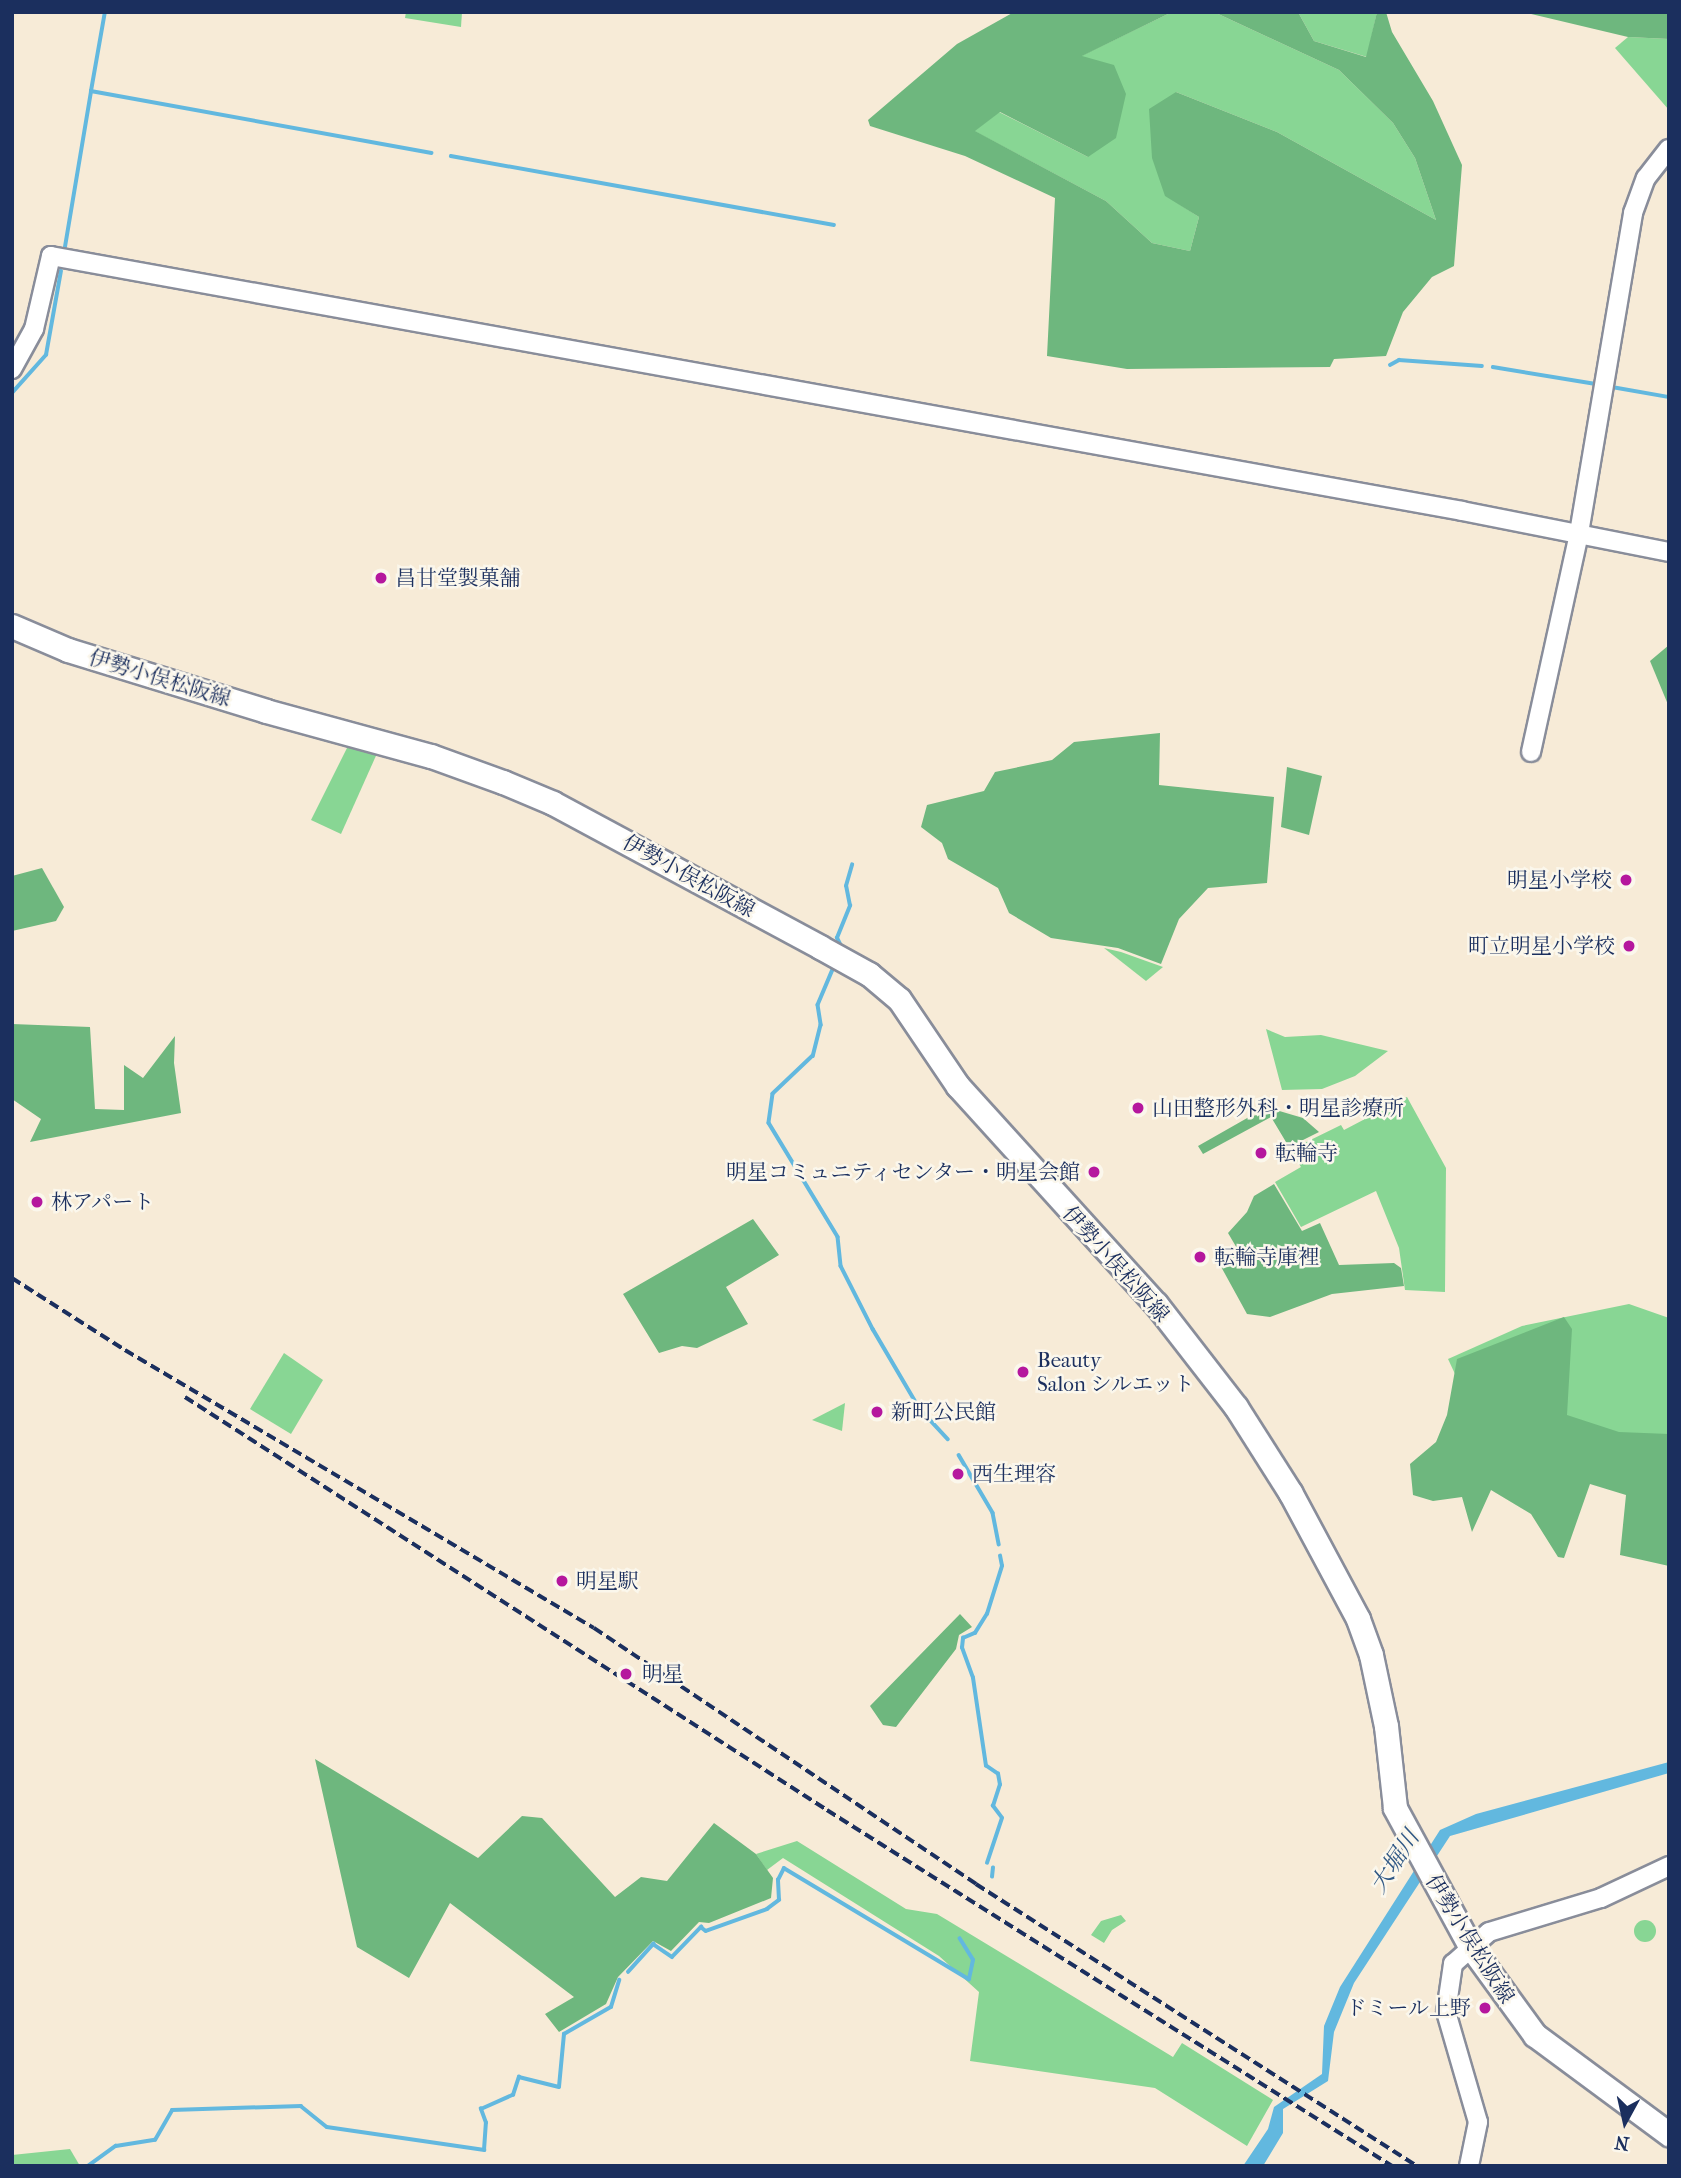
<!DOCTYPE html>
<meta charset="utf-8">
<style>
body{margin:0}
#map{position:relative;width:1681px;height:2178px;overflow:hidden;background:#f7ebd7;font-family:"IM FELL French Canon","Noto Serif JP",serif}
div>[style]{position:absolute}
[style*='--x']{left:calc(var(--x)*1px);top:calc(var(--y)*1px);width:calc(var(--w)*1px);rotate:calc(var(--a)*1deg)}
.green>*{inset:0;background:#88d694}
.round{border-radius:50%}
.forest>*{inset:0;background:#6eb77e}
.water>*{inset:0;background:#62b8df}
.stream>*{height:3.5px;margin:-1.75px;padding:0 1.75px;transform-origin:1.75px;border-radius:1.75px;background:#62b8df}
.roads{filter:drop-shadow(2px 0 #898d9a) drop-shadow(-2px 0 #898d9a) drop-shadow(0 2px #898d9a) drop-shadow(0 -2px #898d9a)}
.minor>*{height:18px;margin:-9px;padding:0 9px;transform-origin:9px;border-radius:9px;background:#fff}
.major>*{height:23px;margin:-11.5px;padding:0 11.5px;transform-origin:11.5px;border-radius:11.5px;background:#fff}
.rail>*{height:3.5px;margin-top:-1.75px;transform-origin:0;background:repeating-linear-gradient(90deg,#1b2f5e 0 10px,transparent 0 15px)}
.dots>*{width:19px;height:19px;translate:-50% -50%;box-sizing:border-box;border:4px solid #fbf7ec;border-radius:50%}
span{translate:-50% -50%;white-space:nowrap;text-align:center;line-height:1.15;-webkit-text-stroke:5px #fbf7ec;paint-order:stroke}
.poi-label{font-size:21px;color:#1b2f5e}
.left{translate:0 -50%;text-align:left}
.right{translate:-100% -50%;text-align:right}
.street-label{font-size:21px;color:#1b2f5e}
.water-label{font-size:23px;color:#305885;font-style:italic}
.frame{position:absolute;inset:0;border:14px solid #1b2f5e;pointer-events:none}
.north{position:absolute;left:1590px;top:2087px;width:70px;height:70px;-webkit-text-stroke:5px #fbf7ec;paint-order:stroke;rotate:188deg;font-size:19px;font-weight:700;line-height:28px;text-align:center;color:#1b2f5e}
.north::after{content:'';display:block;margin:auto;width:24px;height:32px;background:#1b2f5e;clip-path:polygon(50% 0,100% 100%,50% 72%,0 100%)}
</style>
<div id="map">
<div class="green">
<i style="clip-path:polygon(406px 12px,462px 12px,461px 27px,405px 18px)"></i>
<i style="clip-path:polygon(1172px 12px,1214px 12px,1339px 70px,1393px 123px,1415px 158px,1436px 220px,1277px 132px,1176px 92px,1165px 195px,1199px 217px,1190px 251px,1152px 243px,1106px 201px,974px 131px,999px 112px,1088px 157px,1081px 56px)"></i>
<i style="clip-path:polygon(1298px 12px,1377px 12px,1367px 57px,1314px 41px)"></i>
<i style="clip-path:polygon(1628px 37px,1669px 39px,1669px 110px,1615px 48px)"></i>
<i style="clip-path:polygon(351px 740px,379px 749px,341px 834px,311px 820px)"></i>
<i style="clip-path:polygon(1104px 948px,1121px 952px,1163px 967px,1146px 981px)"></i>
<i style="clip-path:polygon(1266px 1029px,1285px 1037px,1321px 1035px,1388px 1051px,1355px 1076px,1322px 1089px,1282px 1090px)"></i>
<i style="clip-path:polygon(1407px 1097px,1446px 1168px,1445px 1292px,1405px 1290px,1399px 1248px,1376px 1191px,1301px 1227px,1275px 1182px,1301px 1167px,1290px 1150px,1341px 1125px,1344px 1130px)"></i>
<i style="clip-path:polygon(1629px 1304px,1669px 1318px,1669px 1459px,1456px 1376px,1448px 1359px,1522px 1326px)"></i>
<i style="clip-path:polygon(284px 1353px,323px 1380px,291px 1434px,250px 1409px)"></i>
<i style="clip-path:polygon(845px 1403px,842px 1431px,812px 1420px)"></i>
<i style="clip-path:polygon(797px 1841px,906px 1909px,937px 1914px,1173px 2057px,1182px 2043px,1273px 2100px,1247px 2146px,1155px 2088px,970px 2061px,979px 1992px,939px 1956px,783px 1858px,767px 1870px,756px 1854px)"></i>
<i style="clip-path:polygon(1121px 1915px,1126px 1921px,1112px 1930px,1104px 1943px,1091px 1935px,1101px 1921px)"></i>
<i class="round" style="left:1634px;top:1920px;width:22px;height:22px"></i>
<i style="clip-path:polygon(70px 2149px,80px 2166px,12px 2166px,12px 2155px)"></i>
</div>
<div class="forest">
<i style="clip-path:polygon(1014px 12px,1172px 12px,1082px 56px,1114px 65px,1126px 94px,1116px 138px,1088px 157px,1000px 112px,975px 131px,1106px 201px,1152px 243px,1190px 251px,1199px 217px,1165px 196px,1152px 158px,1149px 109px,1176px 92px,1277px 132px,1436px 220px,1415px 158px,1393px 123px,1339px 70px,1214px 12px,1298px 12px,1314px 41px,1366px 57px,1377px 12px,1386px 12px,1392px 32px,1433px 101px,1462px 165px,1454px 266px,1432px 277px,1403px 312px,1386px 356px,1334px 359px,1330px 367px,1127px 369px,1047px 356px,1055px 198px,965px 156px,870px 126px,868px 120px,957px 44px)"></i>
<i style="clip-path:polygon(1669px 12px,1669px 39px,1628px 37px,1527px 13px)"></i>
<i style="clip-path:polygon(1669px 645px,1669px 707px,1650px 661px)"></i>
<i style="clip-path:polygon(1160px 733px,1159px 785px,1274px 797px,1267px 883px,1208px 888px,1179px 919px,1161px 964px,1118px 948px,1051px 938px,1009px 913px,998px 888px,948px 859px,942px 843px,921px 827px,927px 805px,984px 791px,995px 772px,1052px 760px,1074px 742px)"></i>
<i style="clip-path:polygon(1287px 767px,1322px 776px,1309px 835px,1281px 827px)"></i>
<i style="clip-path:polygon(42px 868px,64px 907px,56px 921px,12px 931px,12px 876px)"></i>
<i style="clip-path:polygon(12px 1024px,90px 1027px,95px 1109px,124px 1110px,124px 1065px,143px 1078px,175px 1036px,174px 1063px,181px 1113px,30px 1142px,41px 1119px,12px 1099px)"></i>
<i style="clip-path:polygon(1276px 1110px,1303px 1118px,1319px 1132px,1289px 1147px,1271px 1117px,1203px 1154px,1198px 1146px,1249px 1117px)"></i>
<i style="clip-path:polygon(1274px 1184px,1302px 1231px,1320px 1223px,1339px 1265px,1394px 1263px,1401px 1268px,1404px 1286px,1332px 1294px,1270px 1317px,1247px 1314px,1219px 1263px,1238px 1250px,1228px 1233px,1247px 1212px,1254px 1196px)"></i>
<i style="clip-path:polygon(753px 1219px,779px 1255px,726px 1287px,748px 1324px,697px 1348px,682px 1346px,659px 1353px,623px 1294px)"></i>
<i style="clip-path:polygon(1564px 1317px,1572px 1329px,1567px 1415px,1619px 1432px,1669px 1434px,1669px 1566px,1620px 1555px,1626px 1495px,1590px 1484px,1564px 1558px,1558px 1557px,1531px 1514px,1491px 1490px,1472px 1532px,1462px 1497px,1433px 1501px,1413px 1495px,1410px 1464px,1436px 1442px,1447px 1415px,1457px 1359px)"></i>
<i style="clip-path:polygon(960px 1614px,972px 1627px,959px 1635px,956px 1649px,896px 1727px,883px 1725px,870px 1706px)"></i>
<i style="clip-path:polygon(315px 1759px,478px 1858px,522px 1816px,542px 1818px,615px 1897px,641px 1877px,667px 1881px,714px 1823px,756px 1854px,773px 1878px,771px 1898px,709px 1923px,699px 1922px,671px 1951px,653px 1941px,618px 1977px,606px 2004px,559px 2032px,545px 2014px,574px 1997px,450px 1903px,409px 1978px,357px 1947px)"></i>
</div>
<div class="water">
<i style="clip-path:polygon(1669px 1762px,1669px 1773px,1450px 1836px,1354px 1983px,1334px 2032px,1328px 2081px,1283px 2109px,1283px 2133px,1263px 2166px,1243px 2166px,1268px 2129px,1274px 2107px,1322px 2074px,1324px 2026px,1340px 1987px,1440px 1830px,1476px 1814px)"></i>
</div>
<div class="stream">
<i style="--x:91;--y:91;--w:80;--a:-80"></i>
<i style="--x:451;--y:156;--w:389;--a:10.2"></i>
<i style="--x:65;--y:247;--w:158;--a:-80.5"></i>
<i style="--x:91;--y:91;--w:346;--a:10.3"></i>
<i style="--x:1390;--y:365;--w:10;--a:-29"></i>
<i style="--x:1399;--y:360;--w:83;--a:4.1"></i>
<i style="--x:1493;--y:367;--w:104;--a:9.4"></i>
<i style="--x:1612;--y:387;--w:58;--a:10"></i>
<i style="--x:12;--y:393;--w:51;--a:-48.2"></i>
<i style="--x:46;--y:355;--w:85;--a:-79.9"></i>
<i style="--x:842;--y:948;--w:11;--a:-117"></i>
<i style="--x:837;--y:938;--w:35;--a:-68"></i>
<i style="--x:850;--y:906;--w:20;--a:-101"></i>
<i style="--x:846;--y:886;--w:22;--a:-74"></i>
<i style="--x:835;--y:965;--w:43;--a:113"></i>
<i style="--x:818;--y:1005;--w:20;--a:81"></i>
<i style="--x:821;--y:1025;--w:32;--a:104"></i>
<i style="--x:813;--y:1056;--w:55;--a:136.5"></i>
<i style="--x:773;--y:1094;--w:29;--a:98"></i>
<i style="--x:769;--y:1123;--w:133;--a:58.8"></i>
<i style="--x:838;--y:1237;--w:29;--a:84"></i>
<i style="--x:841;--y:1266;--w:71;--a:63.1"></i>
<i style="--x:873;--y:1329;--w:93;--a:59.6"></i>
<i style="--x:920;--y:1409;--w:41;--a:47"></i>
<i style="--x:959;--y:1455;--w:67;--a:59.6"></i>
<i style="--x:993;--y:1513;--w:32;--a:79"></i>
<i style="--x:987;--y:1863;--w:47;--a:-71.6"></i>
<i style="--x:1002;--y:1818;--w:15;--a:-127"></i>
<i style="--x:993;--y:1806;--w:22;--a:-72"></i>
<i style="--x:1000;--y:1785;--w:11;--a:-100"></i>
<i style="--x:998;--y:1774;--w:14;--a:-146"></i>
<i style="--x:986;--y:1766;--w:89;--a:-98.4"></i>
<i style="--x:973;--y:1678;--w:32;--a:-110"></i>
<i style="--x:962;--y:1648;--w:10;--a:-84"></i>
<i style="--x:963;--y:1638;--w:13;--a:-23"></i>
<i style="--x:975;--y:1633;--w:22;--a:-58"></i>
<i style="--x:987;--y:1614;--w:50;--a:-72.6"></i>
<i style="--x:1002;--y:1566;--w:10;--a:-101"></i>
<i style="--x:992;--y:1877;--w:9;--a:-84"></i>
<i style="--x:628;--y:1972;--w:38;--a:-48"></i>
<i style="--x:653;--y:1944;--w:23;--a:34"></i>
<i style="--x:672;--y:1957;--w:42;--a:-46"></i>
<i style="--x:701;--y:1927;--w:6;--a:39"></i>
<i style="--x:706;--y:1931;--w:65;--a:-19.8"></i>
<i style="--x:767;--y:1909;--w:15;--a:-37"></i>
<i style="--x:779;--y:1900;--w:20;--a:-93"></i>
<i style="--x:778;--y:1880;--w:13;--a:-63"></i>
<i style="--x:784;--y:1868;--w:216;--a:31"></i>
<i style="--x:969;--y:1979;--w:19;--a:-78"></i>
<i style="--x:973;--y:1960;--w:25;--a:-122"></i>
<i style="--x:88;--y:2166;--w:34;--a:-36"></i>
<i style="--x:116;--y:2146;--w:39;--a:-9"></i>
<i style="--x:155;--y:2140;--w:34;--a:-60"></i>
<i style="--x:172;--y:2110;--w:129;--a:-1.8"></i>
<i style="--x:301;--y:2106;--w:33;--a:39"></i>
<i style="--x:327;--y:2127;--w:159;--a:8.3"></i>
<i style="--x:484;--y:2150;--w:27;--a:-86"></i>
<i style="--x:486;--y:2123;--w:15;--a:-110"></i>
<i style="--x:481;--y:2109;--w:35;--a:-24"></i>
<i style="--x:513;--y:2095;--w:19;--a:-72"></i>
<i style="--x:519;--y:2077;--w:41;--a:14"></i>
<i style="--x:559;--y:2087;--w:53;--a:-84.6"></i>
<i style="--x:564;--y:2034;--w:54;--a:-29.9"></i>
<i style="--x:611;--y:2007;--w:28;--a:-73"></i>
</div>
<div class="roads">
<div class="minor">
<i style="--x:12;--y:369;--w:46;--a:-61.2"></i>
<i style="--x:34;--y:329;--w:75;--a:-76.9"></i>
<i style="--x:51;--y:256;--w:1434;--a:10.24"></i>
<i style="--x:1462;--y:511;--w:211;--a:11.2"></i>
<i style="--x:1531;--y:752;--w:224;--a:-77.6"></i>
<i style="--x:1579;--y:533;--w:325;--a:-80.4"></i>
<i style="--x:1633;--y:213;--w:37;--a:-70"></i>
<i style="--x:1646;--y:178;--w:37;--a:-52"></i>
<i style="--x:1469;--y:2166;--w:45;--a:-78.4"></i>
<i style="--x:1478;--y:2122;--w:115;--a:-106.2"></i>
<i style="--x:1446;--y:2012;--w:49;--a:-81.7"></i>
<i style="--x:1453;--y:1964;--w:48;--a:-41.6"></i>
<i style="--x:1489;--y:1932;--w:117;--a:-16.9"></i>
<i style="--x:1601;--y:1898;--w:75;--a:-25.2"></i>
</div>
<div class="major">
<i style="--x:12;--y:626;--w:61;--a:23.2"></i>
<i style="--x:68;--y:650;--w:207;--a:17.1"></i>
<i style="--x:266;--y:711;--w:171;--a:15.3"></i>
<i style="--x:431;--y:756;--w:77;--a:19.9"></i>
<i style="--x:503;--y:782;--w:54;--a:22.8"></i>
<i style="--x:553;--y:803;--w:303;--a:28.3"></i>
<i style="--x:820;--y:947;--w:56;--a:28.9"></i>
<i style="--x:869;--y:974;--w:39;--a:40"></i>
<i style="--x:899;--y:999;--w:105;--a:55.9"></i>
<i style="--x:958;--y:1086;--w:294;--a:47.8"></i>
<i style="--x:1156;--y:1304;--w:130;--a:52.2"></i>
<i style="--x:1236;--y:1407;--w:101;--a:57.6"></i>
<i style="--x:1290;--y:1492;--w:144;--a:61.8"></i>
<i style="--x:1358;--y:1619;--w:38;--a:70"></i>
<i style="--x:1371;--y:1655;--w:73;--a:78.1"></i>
<i style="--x:1386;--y:1726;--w:82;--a:83.7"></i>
<i style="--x:1395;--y:1808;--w:157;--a:61.5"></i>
<i style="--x:1470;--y:1946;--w:110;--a:53.9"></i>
<i style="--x:1535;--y:2035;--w:167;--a:36.5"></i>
</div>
</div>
<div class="rail">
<i style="--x:12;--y:1278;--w:134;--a:32.5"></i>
<i style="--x:125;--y:1350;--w:545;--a:30.66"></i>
<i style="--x:594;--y:1628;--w:460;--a:33.8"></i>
<i style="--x:976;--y:1884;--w:523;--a:32.6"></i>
<i style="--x:185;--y:1397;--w:763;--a:32.75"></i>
<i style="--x:827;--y:1810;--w:668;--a:32.21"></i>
</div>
<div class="dots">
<i style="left:381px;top:578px;background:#b5179e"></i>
<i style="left:1626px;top:880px;background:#b5179e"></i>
<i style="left:1629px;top:946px;background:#b5179e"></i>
<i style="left:1138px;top:1108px;background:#b5179e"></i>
<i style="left:1261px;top:1153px;background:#b5179e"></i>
<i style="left:1094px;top:1172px;background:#b5179e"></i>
<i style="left:37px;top:1202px;background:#b5179e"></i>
<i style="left:1200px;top:1257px;background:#b5179e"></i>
<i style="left:1023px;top:1372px;background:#b5179e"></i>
<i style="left:877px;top:1412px;background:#b5179e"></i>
<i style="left:958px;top:1474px;background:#b5179e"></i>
<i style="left:562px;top:1581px;background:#b5179e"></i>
<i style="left:626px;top:1674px;background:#b5179e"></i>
<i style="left:1485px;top:2008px;background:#b5179e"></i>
</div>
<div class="poi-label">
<span class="left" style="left:395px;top:578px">昌甘堂製菓舗</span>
<span class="right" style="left:1612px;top:880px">明星小学校</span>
<span class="right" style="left:1615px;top:946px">町立明星小学校</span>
<span class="left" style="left:1152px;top:1108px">山田整形外科・明星診療所</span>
<span class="left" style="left:1275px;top:1153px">転輪寺</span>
<span class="right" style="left:1080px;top:1172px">明星コミュニティセンター・明星会館</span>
<span class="left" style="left:51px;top:1202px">林アパート</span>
<span class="left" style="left:1214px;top:1257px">転輪寺庫裡</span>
<span class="left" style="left:1037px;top:1372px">Beauty<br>Salon シルエット</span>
<span class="left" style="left:891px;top:1412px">新町公民館</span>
<span class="left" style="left:972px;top:1474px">西生理容</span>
<span class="left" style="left:576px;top:1581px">明星駅</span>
<span class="left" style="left:642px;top:1674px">明星</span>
<span class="right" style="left:1471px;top:2008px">ドミール上野</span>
</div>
<div class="street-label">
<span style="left:160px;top:678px;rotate:17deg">伊勢小俣松阪線</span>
<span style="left:689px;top:876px;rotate:29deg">伊勢小俣松阪線</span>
<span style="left:1116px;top:1264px;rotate:48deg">伊勢小俣松阪線</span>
<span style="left:1470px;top:1939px;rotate:58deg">伊勢小俣松阪線</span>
</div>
<div class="water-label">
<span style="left:1395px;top:1862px;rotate:-57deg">大堀川</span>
</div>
<div class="frame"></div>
<div class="north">N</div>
</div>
